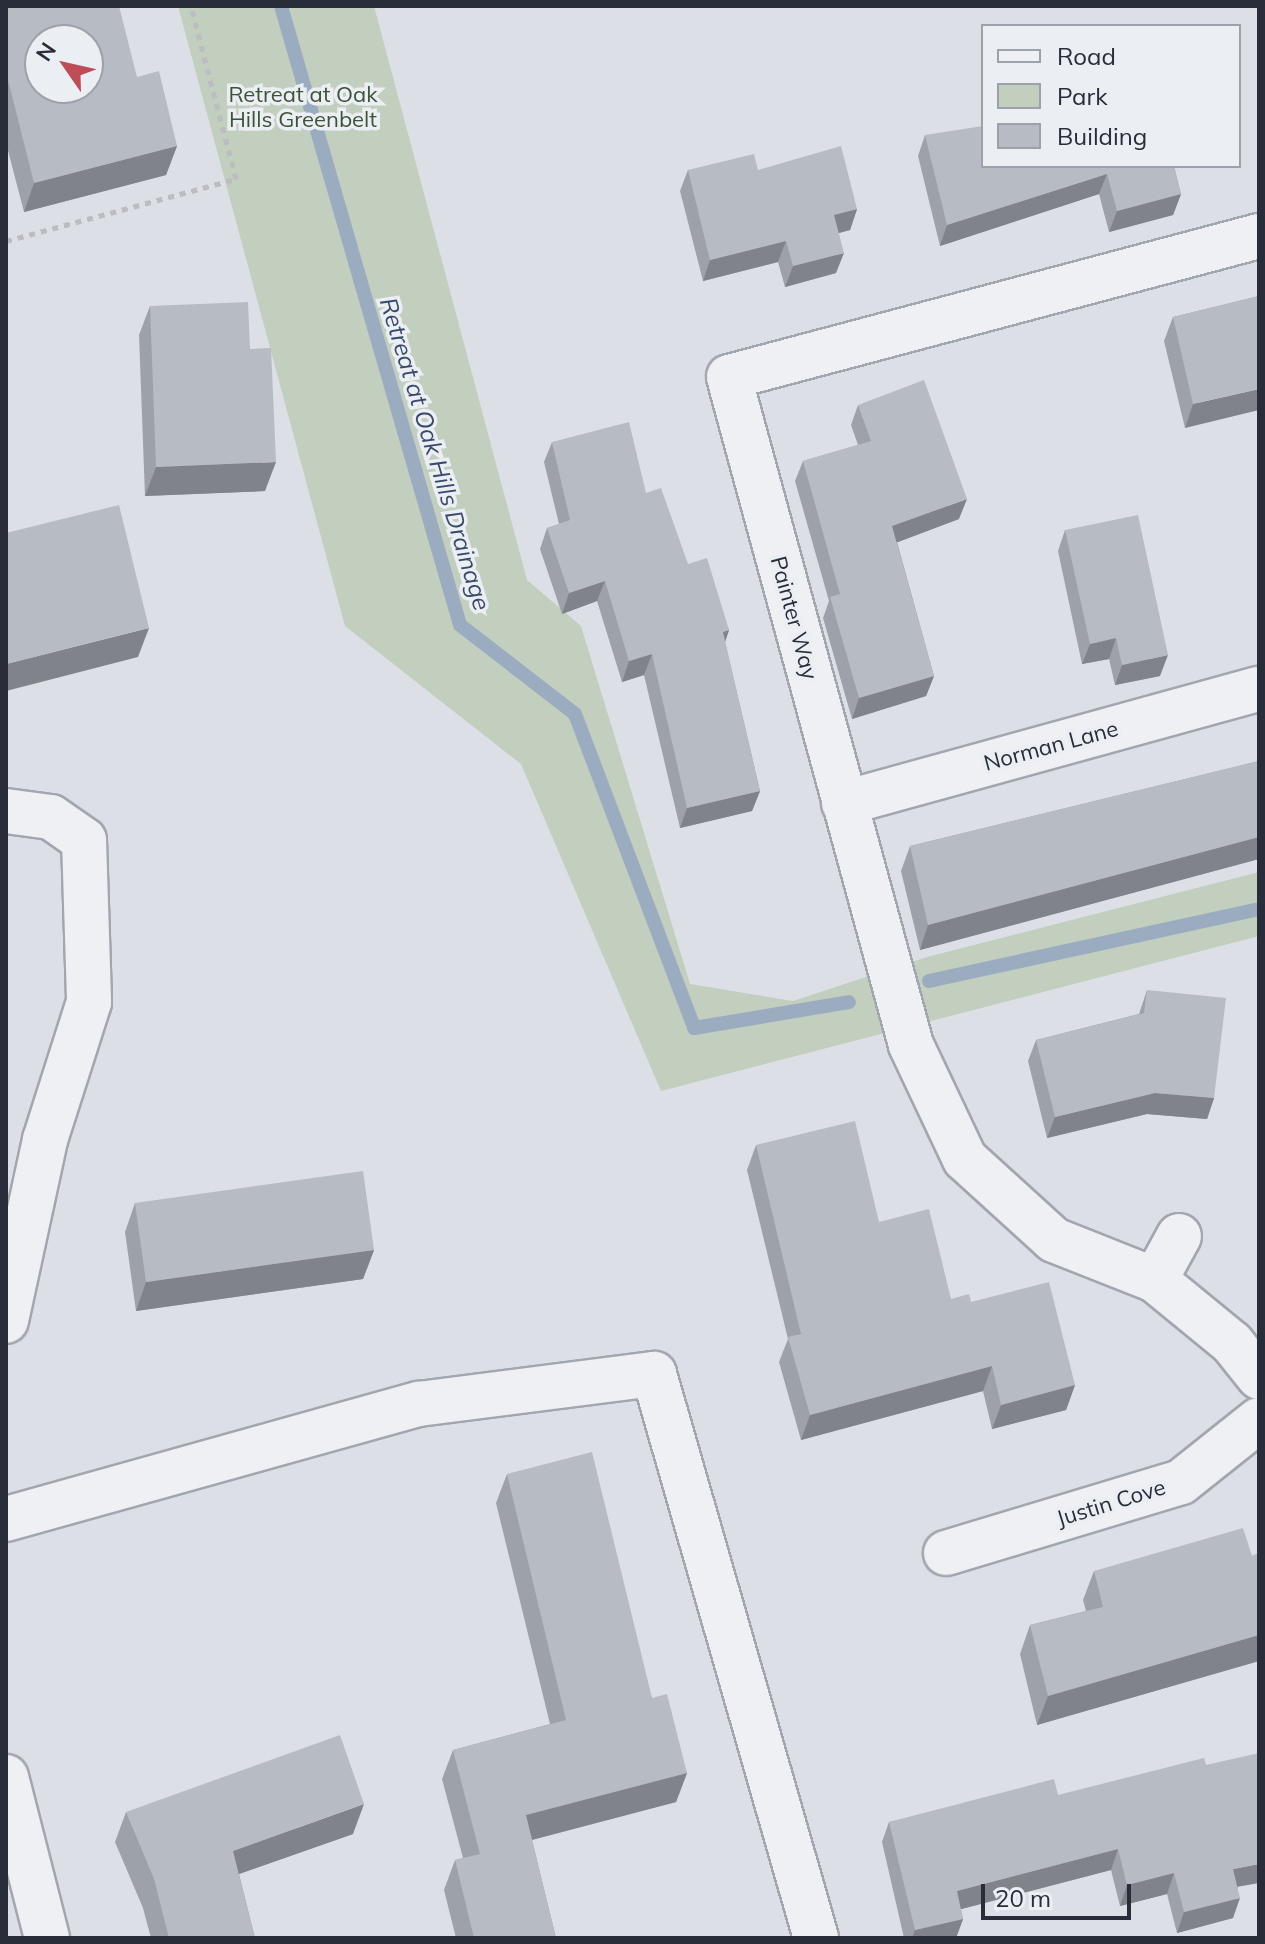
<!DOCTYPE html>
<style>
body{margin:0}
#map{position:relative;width:1265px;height:1944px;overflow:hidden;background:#dcdfe5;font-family:Mulish,sans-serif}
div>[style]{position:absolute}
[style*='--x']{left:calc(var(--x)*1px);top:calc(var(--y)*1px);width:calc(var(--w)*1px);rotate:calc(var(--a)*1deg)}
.green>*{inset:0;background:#c2cebe}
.stream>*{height:14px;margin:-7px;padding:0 7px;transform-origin:7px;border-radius:7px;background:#9bacc1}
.path>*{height:5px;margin-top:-2.5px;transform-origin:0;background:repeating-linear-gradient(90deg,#bbbdc3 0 6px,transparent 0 12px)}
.roads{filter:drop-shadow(2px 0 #a2a6ae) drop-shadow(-2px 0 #a2a6ae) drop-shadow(0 2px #a2a6ae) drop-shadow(0 -2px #a2a6ae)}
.minor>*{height:44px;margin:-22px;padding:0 22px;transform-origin:22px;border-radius:22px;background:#eff0f4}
.wall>*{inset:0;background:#9da1a9}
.shaded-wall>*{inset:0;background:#808389}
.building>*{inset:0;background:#b7bbc4}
span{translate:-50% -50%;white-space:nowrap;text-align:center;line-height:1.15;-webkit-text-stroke:7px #ebeef3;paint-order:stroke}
.park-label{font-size:22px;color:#3b5437}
.street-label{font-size:22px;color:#282d39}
.water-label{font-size:24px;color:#374a69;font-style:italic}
.frame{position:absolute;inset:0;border:8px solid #282d39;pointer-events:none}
.legend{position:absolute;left:981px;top:24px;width:260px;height:144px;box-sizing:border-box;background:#ebeef3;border:2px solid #9da1a9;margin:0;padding:10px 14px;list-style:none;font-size:24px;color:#282d39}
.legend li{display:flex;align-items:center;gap:16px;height:40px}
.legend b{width:40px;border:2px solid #9da1a9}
.north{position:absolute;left:24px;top:24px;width:80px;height:80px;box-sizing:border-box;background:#ebeef3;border:2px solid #9da1a9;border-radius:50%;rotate:304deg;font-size:22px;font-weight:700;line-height:32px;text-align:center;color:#282d39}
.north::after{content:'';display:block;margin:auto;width:28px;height:36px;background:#be4d58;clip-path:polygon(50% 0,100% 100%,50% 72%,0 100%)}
.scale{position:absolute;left:981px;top:1884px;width:150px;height:36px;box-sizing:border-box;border:4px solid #282d39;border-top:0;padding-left:10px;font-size:24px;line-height:28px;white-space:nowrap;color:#282d39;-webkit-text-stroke:6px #ebeef3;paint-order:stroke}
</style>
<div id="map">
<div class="green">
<i style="clip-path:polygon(178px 6px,374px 6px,527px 580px,581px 626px,690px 984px,793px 1001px,927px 957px,1259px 872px,1259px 936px,661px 1091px,521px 764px,345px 626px)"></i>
</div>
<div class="stream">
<i style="--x:281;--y:6;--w:644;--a:73.87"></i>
<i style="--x:460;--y:625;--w:145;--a:37.7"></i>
<i style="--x:575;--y:714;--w:336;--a:69.2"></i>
<i style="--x:694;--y:1028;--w:157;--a:-9.5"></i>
<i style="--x:929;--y:981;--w:338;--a:-12.3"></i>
</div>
<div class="path">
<i style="--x:6;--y:241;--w:238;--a:-15.1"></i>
<i style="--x:236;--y:179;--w:179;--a:-104.6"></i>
</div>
<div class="roads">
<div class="minor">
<i style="--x:1259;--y:236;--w:548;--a:165.1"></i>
<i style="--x:729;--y:377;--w:692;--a:74.76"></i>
<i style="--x:911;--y:1045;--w:126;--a:64.7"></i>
<i style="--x:965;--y:1159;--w:120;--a:42.3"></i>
<i style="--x:1054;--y:1240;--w:109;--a:21.6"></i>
<i style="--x:1155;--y:1280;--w:99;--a:39.3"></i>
<i style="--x:1232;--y:1343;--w:43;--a:51.5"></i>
<i style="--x:844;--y:803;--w:430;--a:-15.4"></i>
<i style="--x:6;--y:811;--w:45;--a:7.6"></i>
<i style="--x:51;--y:817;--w:40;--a:34.9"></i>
<i style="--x:84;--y:840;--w:162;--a:88.2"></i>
<i style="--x:89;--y:1002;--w:145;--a:107.7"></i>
<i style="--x:45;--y:1140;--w:185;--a:102.2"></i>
<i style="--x:1155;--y:1280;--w:50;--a:-61.4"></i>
<i style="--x:6;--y:1519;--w:429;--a:-15.6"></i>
<i style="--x:419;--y:1404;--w:237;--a:-7.3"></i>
<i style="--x:654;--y:1374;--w:587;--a:73.97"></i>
<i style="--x:946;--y:1553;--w:245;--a:-16.8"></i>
<i style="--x:1181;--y:1482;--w:100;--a:-38.5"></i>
<i style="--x:6;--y:1777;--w:166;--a:75.7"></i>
</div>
</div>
<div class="wall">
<i style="clip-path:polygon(6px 6px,137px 77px,177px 146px,166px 175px,24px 212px,6px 143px)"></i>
<i style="clip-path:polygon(925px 135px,1174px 166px,1181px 194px,1173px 215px,1109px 232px,1099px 194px,940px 246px,918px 156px)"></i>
<i style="clip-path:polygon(688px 170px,758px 170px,857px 209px,850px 230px,839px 233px,836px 273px,785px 287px,778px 262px,703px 281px,680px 191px)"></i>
<i style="clip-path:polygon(1259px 296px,1185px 428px,1164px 341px,1173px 317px)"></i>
<i style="clip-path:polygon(150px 306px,250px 349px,265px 491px,145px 496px,139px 335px)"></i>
<i style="clip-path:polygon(858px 405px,959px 519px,897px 542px,934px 676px,926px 696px,852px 719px,823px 618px,829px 601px,795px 481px,803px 461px,858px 445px,851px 425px)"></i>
<i style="clip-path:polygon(552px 442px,646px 493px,688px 564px,729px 630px,725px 642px,760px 791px,752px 811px,680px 828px,644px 675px,622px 682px,597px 601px,562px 614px,540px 549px,547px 528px,559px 524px,544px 462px)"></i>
<i style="clip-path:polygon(1065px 530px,1160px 676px,1115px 685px,1109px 659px,1082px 664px,1058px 551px)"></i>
<i style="clip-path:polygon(1259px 761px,1259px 859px,920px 950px,901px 871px,910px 846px)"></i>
<i style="clip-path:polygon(1147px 990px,1214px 1098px,1207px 1119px,1147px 1114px,1047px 1138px,1028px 1061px,1036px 1040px,1139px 1014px)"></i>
<i style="clip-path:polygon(756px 1145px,879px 1222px,951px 1299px,971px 1302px,1075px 1385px,1066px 1410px,992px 1429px,983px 1391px,801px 1440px,779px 1362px,788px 1339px,747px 1170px)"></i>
<i style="clip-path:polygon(135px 1203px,374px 1250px,363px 1279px,136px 1311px,125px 1232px)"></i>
<i style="clip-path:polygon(507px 1474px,652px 1698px,687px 1773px,676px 1802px,532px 1840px,556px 1938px,456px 1938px,444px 1890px,455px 1860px,463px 1858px,442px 1779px,453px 1750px,550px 1724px,496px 1503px)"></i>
<i style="clip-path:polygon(1259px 1553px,1259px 1661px,1037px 1725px,1020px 1654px,1030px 1625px,1086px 1611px,1083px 1600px,1094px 1571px,1252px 1556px)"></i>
<i style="clip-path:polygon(1058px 1795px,1238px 1887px,1233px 1918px,1177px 1933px,1167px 1894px,1120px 1906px,1111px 1870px,961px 1909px,963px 1919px,956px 1938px,904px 1938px,882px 1842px,889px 1822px)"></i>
<i style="clip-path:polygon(126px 1812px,353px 1834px,239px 1874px,255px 1938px,151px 1938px,143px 1908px,115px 1842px)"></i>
</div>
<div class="shaded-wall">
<i style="clip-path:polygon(177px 146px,166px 175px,24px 212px,34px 183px)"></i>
<i style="clip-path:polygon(1107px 174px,1099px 194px,940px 246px,947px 225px)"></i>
<i style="clip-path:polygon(1181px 194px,1173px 215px,1109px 232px,1117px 211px)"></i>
<i style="clip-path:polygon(857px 209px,850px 230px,827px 236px,834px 215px)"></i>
<i style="clip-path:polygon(786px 241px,778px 262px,703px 281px,710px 260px)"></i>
<i style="clip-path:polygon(844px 253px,836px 273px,785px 287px,793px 266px)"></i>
<i style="clip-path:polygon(1259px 389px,1259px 410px,1185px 428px,1193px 404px)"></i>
<i style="clip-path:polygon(276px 462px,265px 491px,145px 496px,156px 467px)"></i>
<i style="clip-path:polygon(967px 499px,959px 519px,885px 547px,892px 526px)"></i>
<i style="clip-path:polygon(605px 581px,597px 601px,562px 614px,569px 593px)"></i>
<i style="clip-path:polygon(149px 628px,138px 657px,6px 691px,6px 664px)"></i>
<i style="clip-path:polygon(729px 630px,722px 651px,723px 632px)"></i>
<i style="clip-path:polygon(1116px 638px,1109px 659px,1082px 664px,1090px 644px)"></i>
<i style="clip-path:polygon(652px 654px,644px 675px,622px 682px,629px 661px)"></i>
<i style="clip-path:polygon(1168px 655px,1160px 676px,1115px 685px,1122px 665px)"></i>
<i style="clip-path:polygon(934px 676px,926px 696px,852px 719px,859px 698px)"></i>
<i style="clip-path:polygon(760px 791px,752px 811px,680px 828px,687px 808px)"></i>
<i style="clip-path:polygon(1259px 837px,1259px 859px,920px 950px,928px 925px)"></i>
<i style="clip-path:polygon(1155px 1093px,1214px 1098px,1207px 1119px,1147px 1114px,1047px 1138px,1055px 1117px)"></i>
<i style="clip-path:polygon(374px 1250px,363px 1279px,136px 1311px,146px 1282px)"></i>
<i style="clip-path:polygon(992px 1366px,983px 1391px,801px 1440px,810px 1415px)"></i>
<i style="clip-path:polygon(1075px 1385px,1066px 1410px,992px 1429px,1001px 1405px)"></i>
<i style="clip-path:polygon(1259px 1635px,1259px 1661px,1037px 1725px,1048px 1696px)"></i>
<i style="clip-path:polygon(687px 1773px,676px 1802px,516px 1844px,526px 1815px)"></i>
<i style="clip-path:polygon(364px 1804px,353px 1834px,222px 1880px,233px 1851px)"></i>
<i style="clip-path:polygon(1118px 1849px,1111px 1870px,950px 1912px,957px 1891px)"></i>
<i style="clip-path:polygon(1259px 1864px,1259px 1883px,1225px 1889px,1233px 1869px)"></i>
<i style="clip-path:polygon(1174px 1873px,1167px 1894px,1120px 1906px,1127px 1885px)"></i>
<i style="clip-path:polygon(1240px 1898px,1233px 1918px,1177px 1933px,1184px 1912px)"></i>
<i style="clip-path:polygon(963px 1919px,956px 1938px,912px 1938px,915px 1930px)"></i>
</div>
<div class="building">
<i style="clip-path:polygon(evenodd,6px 6px,119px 6px,137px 77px,159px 71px,177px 146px,34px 183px,6px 72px,6px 6px,40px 40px,88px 40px,88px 88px,40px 88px,40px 40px)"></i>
<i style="clip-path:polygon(983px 126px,983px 166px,1174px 166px,1181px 194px,1117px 211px,1107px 174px,947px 225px,925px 135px)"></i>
<i style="clip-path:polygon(841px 146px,857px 209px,834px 215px,844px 253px,793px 266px,786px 241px,710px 260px,688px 170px,754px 154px,758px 170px)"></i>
<i style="clip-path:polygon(1259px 296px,1259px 389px,1193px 404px,1173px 317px)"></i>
<i style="clip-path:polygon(248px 302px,250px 349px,271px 348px,276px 462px,156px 467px,150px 306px)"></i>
<i style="clip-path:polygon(924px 380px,967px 499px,892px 526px,934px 676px,859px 698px,830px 597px,840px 594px,803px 461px,871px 441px,858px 405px)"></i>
<i style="clip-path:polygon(629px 422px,646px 493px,661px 488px,688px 564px,707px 558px,729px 630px,723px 632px,760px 791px,687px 808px,652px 654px,629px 661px,605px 581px,569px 593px,547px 528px,570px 520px,552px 442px)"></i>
<i style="clip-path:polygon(119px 505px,149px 628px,6px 664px,6px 533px)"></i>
<i style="clip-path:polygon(1138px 515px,1168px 655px,1122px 665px,1116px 638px,1090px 644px,1065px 530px)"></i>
<i style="clip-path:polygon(1259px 761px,1259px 837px,928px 925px,910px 846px)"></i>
<i style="clip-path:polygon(1147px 990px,1226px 998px,1214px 1098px,1155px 1093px,1055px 1117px,1036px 1040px,1144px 1013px)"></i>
<i style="clip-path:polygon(855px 1121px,879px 1222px,929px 1209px,951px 1299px,969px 1294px,971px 1302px,1049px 1282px,1075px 1385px,1001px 1405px,992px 1366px,810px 1415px,788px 1337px,801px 1334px,756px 1145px)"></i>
<i style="clip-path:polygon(363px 1171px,374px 1250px,146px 1282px,135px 1203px)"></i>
<i style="clip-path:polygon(592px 1452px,652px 1698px,667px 1694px,687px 1773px,526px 1815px,556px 1938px,474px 1938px,455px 1860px,480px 1854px,453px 1750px,566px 1720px,507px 1474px)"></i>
<i style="clip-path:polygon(1243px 1528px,1252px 1556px,1259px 1553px,1259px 1635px,1048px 1696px,1030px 1625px,1103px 1607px,1094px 1571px)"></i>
<i style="clip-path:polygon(340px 1735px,364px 1804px,233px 1851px,255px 1938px,169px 1938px,154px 1879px,126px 1812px)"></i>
<i style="clip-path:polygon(1259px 1753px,1259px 1864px,1233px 1869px,1240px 1898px,1184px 1912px,1174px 1873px,1127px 1885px,1118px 1849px,957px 1891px,963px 1919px,915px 1930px,889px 1822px,1054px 1779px,1058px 1795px,1204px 1758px,1206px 1765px)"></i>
</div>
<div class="park-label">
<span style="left:303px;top:107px">Retreat at Oak<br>Hills Greenbelt</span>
</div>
<div class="street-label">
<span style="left:794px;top:618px;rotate:75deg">Painter Way</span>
<span style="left:1051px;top:746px;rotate:-15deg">Norman Lane</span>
<span style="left:1111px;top:1503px;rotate:-17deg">Justin Cove</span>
</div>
<div class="water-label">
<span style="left:435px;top:454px;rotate:73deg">Retreat at Oak Hills Drainage</span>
</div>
<div class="frame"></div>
<ul class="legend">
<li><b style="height:10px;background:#eff0f4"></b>Road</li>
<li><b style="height:22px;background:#c2cebe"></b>Park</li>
<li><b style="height:22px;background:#b7bbc4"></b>Building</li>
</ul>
<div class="north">N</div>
<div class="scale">20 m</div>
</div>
